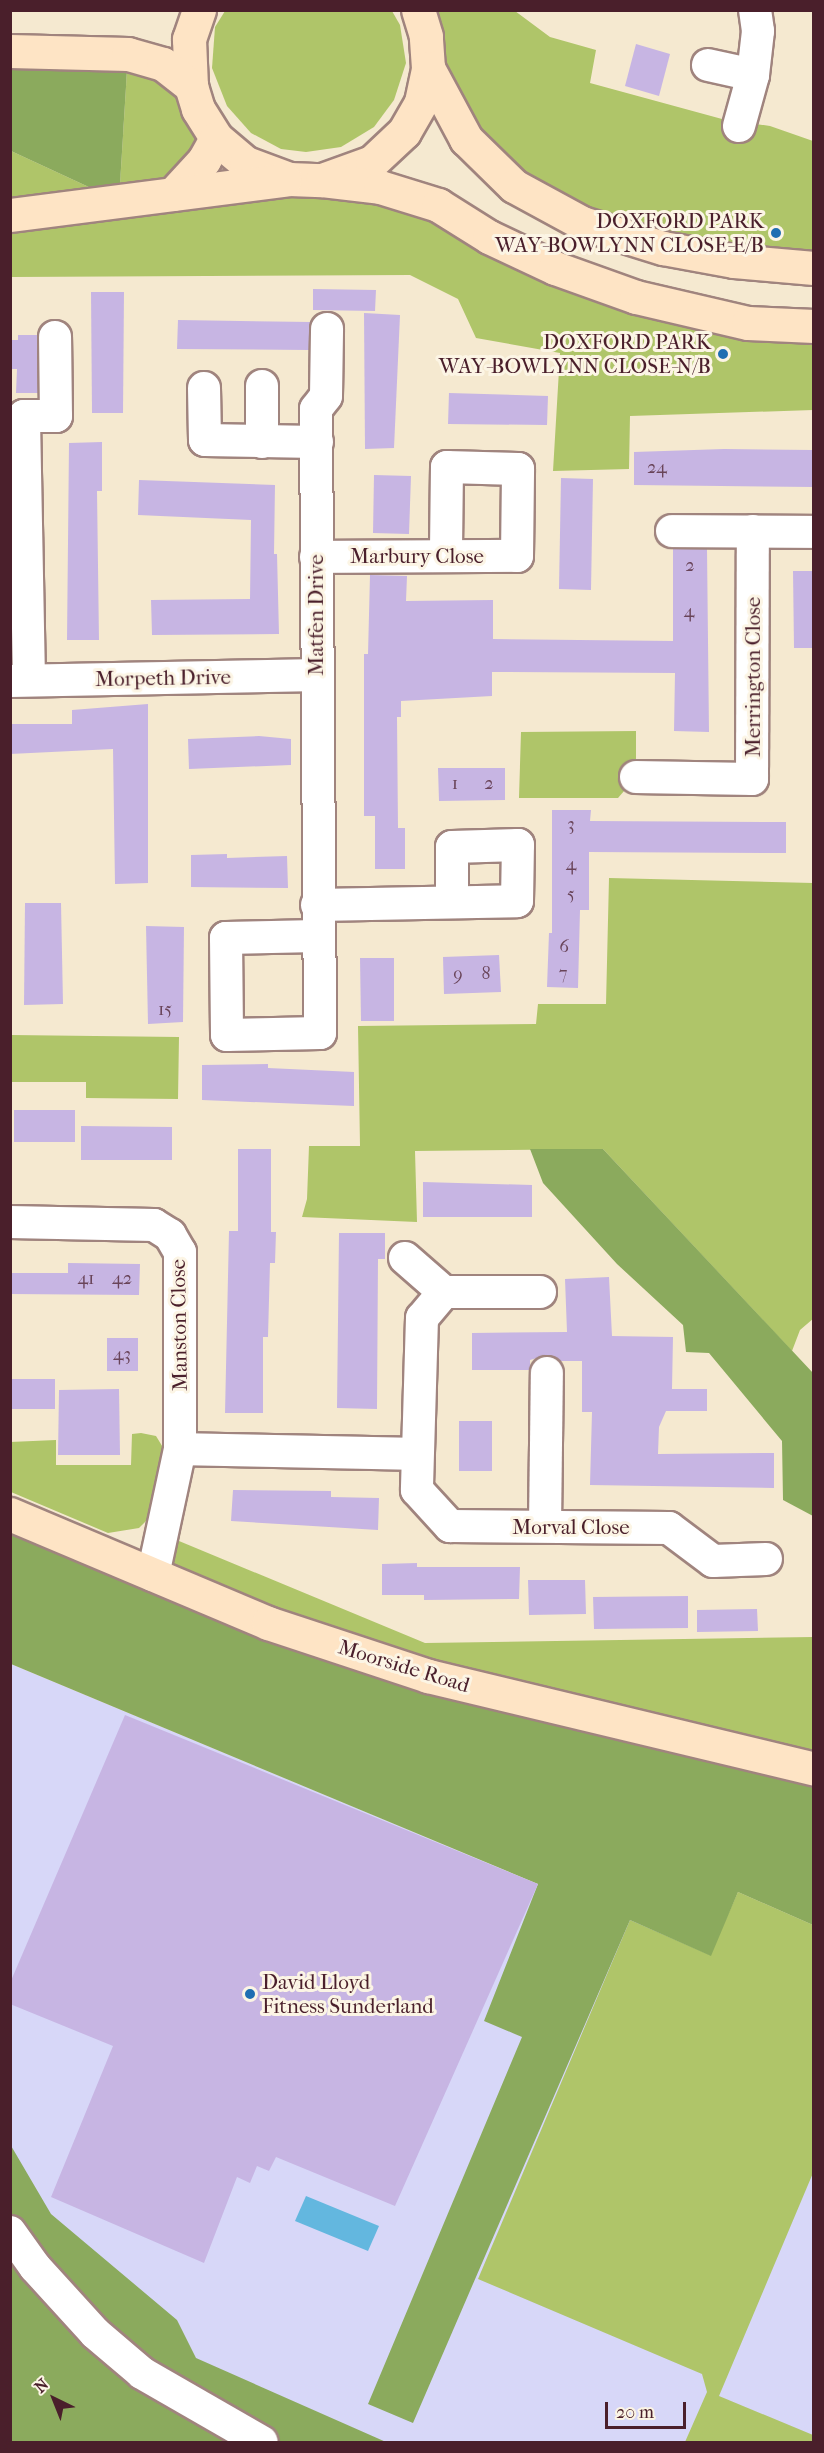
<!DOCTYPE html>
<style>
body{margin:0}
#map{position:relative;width:824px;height:2453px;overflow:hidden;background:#f5e9d0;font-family:"IM FELL French Canon",serif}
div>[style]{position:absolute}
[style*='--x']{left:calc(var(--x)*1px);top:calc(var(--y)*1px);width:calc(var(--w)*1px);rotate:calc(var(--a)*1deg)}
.built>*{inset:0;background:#d7d7f8}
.green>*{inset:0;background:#afc569}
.forest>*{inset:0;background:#8baa5d}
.water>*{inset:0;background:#63b7df}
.building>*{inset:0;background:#c7b5e3}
.roads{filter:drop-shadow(2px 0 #a0847e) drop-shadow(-2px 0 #a0847e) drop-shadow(0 2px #a0847e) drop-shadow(0 -2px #a0847e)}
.street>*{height:32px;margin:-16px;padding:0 16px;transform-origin:16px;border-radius:16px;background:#fff}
.secondary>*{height:33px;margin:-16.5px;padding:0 16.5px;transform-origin:16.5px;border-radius:16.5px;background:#fee4c5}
.dots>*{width:16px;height:16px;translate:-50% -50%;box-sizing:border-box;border:3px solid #fcf5e5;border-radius:50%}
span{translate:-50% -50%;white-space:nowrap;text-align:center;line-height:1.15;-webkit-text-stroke:6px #fcf5e5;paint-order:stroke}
.number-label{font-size:18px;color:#694459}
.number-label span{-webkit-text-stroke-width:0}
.poi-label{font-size:21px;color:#4a1f2b}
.right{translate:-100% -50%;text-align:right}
.left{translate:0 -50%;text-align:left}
.street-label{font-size:21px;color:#4a1f2b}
.frame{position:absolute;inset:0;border:12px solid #4a1f2b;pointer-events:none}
.north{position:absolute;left:24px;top:2369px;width:60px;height:60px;-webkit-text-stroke:4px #fcf5e5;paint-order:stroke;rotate:317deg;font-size:16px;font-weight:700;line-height:24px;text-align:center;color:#4a1f2b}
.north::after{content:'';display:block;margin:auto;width:21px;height:27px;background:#4a1f2b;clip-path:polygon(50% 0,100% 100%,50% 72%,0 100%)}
.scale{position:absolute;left:605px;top:2402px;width:81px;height:27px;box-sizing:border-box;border:3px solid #4a1f2b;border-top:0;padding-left:8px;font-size:18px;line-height:21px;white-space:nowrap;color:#4a1f2b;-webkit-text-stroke:4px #fcf5e5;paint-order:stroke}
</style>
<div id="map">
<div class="built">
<i style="clip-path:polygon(11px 1664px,538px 1884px,813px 1925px,813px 2442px,11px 2442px)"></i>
</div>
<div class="green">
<i style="clip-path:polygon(225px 11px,392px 11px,400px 25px,406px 63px,394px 100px,374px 127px,341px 147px,306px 152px,281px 149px,251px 133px,227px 106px,212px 68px,215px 27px)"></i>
<i style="clip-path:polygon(418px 11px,515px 11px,550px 37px,596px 50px,590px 83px,722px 119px,770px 126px,813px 141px,813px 268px,582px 223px,466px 139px)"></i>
<i style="clip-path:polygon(128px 54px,163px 64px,216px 138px,174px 193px,380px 187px,555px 268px,813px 326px,813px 410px,630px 416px,629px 469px,553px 471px,560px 353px,476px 338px,458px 299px,410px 275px,11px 277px,11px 151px,119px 201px)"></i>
<i style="clip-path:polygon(636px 731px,636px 777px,618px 798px,519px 798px,521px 732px)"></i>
<i style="clip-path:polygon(609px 878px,813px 883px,814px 1318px,800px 1330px,792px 1351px,603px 1149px,415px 1151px,417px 1222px,302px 1217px,307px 1199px,309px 1146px,360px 1146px,358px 1026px,536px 1024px,538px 1004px,606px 1004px)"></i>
<i style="clip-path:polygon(11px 1035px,179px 1037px,178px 1099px,86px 1098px,86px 1082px,11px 1082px)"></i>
<i style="clip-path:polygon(141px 1433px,156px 1436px,167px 1454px,154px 1513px,139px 1528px,108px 1533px,11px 1492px,10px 1442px,56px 1440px,56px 1465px,131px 1465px,132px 1434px)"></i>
<i style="clip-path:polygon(193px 1461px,179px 1541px,425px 1643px,813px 1637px,813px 1769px,697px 1740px,153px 1575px)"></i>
<i style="clip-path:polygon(738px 1892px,813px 1925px,813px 2173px,719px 2396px,813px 2435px,813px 2442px,685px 2442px,707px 2392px,702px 2374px,478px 2279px,630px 1920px,710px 1955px)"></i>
</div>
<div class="forest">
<i style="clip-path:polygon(11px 51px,128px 54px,119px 201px,11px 151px)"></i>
<i style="clip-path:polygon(530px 1149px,603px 1149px,813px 1373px,813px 1516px,783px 1500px,782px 1441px,709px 1353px,686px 1352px,683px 1325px,617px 1264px,543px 1183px)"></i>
<i style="clip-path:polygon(11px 1514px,268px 1623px,813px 1769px,813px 1925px,738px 1892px,711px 1956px,630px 1920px,413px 2423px,368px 2404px,522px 2037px,484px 2021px,538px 1884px,11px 1664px)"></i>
<i style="clip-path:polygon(10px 2144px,51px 2214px,177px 2320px,196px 2358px,386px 2442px,11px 2442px)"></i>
</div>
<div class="water">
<i style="clip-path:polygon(306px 2196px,379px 2226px,368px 2251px,295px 2221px)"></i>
</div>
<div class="building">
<i style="clip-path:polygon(636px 44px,670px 54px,659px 96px,625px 86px)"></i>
<i style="clip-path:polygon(313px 289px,376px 290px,375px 311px,313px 310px)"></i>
<i style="clip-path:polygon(91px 292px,124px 292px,123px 413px,92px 413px)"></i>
<i style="clip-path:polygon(364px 313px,400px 315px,394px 448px,365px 449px)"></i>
<i style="clip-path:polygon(178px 320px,311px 322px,309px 350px,177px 349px)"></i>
<i style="clip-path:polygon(18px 335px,37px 335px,38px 393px,16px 393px,17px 369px,10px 369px,10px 340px,18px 340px)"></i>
<i style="clip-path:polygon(449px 393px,548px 396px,547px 425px,448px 424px)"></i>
<i style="clip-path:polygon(102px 442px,102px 491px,97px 491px,99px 640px,67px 640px,69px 443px)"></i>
<i style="clip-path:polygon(724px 449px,813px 450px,813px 487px,634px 485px,634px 452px)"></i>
<i style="clip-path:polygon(374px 475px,411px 476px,409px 534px,373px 533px)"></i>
<i style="clip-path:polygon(561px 478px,593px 479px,591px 590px,559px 589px)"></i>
<i style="clip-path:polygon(139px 480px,275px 485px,274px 554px,277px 554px,279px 634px,152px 635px,151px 600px,250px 599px,251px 520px,138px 515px)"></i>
<i style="clip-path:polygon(673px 549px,707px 549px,709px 732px,674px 731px,675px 673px,492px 672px,492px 696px,401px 701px,401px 717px,397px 717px,398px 828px,405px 828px,405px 869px,375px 869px,375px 816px,364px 816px,364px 654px,368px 654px,370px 575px,407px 576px,406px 601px,493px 600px,493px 639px,673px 641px)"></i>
<i style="clip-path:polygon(793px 571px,813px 571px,813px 648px,794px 648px)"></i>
<i style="clip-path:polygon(148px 704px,148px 883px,115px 884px,113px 749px,10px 754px,10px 724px,72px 724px,72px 710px)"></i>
<i style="clip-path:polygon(259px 736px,291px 739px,291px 765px,189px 769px,188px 739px)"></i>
<i style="clip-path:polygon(438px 768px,505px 768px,505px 800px,439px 801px)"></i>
<i style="clip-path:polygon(552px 810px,591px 810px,590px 821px,786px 822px,786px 853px,589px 852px,589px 910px,580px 910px,578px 988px,547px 987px,549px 933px,552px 933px)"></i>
<i style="clip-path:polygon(227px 854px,227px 858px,287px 856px,288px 888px,191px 887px,191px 855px)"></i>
<i style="clip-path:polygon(25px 903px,61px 903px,63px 1004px,24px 1005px)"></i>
<i style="clip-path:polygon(146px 926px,184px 927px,183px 1022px,148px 1024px)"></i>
<i style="clip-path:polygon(499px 955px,501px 992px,444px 994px,443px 957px)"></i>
<i style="clip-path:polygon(360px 958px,394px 958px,394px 1021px,361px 1021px)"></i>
<i style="clip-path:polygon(268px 1064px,268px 1068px,354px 1072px,354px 1106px,202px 1100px,202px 1065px)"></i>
<i style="clip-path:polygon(14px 1110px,75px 1110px,75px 1142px,14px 1142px)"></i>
<i style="clip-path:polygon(81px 1126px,172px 1127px,172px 1160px,81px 1160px)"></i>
<i style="clip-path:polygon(238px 1149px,271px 1149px,271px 1232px,276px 1232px,275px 1263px,270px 1263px,268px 1337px,263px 1337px,263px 1413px,225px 1413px,229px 1231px,238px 1231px)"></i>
<i style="clip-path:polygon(423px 1182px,532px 1185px,532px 1217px,423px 1217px)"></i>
<i style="clip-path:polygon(339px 1233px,385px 1233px,385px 1259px,378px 1259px,377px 1409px,337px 1408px)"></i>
<i style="clip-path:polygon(68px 1263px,140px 1264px,139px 1295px,10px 1294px,10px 1273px,68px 1273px)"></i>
<i style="clip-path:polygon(609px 1277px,612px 1336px,673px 1337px,672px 1389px,707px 1389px,707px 1411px,666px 1411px,659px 1427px,658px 1454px,774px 1453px,774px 1488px,590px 1485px,592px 1412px,582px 1412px,582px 1361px,559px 1361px,547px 1355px,530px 1360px,530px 1370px,472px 1370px,472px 1333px,567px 1332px,565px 1279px)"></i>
<i style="clip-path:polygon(107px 1338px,138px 1338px,138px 1371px,107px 1371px)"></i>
<i style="clip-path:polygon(10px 1379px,55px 1379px,55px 1409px,10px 1409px)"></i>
<i style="clip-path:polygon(119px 1389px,120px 1455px,58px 1455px,59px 1390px)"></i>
<i style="clip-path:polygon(459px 1421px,492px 1421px,492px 1471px,459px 1471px)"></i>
<i style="clip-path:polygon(233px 1490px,331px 1491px,331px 1497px,379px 1498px,378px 1530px,231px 1521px)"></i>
<i style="clip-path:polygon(417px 1563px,417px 1567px,520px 1567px,519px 1599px,424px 1600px,424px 1595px,382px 1595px,382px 1564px)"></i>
<i style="clip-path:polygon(528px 1580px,585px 1580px,586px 1614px,529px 1615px)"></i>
<i style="clip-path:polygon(688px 1596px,688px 1628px,594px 1629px,593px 1597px)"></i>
<i style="clip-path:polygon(757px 1609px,758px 1631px,697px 1632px,697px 1610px)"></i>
<i style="clip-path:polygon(125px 1715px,538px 1884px,395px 2206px,276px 2157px,269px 2171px,257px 2166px,250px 2183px,237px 2177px,204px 2263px,51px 2197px,113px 2046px,10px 2004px,10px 1983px)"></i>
</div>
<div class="roads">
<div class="street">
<i style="--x:708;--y:65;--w:46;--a:12.5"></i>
<i style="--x:739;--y:126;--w:53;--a:-74.6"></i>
<i style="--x:753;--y:75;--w:44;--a:-83.5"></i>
<i style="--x:758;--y:31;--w:21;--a:-98"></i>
<i style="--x:204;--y:388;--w:52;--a:88.9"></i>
<i style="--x:205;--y:440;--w:112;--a:1"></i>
<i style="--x:262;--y:442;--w:56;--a:-90"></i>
<i style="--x:672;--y:531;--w:142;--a:0.4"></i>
<i style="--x:316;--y:557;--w:201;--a:-0.3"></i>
<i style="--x:517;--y:556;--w:87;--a:-89.3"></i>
<i style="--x:518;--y:469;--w:71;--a:-178.4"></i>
<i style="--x:447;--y:467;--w:88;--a:90.7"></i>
<i style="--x:29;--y:680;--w:264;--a:-91.1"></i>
<i style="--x:24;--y:416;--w:32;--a:0"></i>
<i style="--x:56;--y:416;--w:79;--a:-90.7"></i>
<i style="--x:10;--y:681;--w:306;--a:-1.1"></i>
<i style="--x:636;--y:777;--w:116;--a:1"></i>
<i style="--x:752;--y:779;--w:248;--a:-89.8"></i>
<i style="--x:317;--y:905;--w:200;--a:-1.1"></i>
<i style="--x:517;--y:901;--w:56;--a:-89"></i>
<i style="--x:518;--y:845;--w:66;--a:178.3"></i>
<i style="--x:452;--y:847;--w:55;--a:90"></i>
<i style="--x:317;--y:936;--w:91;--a:178.7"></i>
<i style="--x:226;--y:938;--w:97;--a:89.4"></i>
<i style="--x:227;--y:1035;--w:93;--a:-1.2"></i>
<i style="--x:320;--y:1033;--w:624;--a:-90.37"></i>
<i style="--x:316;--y:409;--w:16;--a:-52"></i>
<i style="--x:326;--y:396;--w:67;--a:-89.1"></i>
<i style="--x:10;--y:1222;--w:144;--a:1.2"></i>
<i style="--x:154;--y:1225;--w:19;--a:32"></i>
<i style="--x:170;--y:1235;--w:20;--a:60"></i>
<i style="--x:180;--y:1252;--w:197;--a:90"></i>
<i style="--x:180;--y:1449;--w:129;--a:102.1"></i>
<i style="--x:405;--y:1258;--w:52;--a:41.1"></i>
<i style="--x:540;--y:1292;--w:96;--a:180"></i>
<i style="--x:444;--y:1292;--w:34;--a:130"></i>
<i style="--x:422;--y:1318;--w:172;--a:91.7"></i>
<i style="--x:417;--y:1490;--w:49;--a:47.5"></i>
<i style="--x:450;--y:1526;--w:219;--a:0.5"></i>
<i style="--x:669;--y:1528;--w:55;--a:36.9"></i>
<i style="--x:713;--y:1561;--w:53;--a:-2.2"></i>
<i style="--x:180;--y:1449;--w:237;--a:1.2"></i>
<i style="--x:545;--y:1526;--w:153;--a:-89.3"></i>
<i style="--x:10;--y:2232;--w:43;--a:54.5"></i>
<i style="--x:35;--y:2267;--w:89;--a:47.7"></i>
<i style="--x:95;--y:2333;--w:62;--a:40.4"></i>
<i style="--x:142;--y:2373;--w:138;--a:29.9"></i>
</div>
<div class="secondary">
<i style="--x:199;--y:10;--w:31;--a:109"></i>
<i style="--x:189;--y:39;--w:47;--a:87.6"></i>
<i style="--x:191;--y:86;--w:24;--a:73"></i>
<i style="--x:198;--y:109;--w:34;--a:58"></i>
<i style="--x:216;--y:138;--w:39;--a:40"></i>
<i style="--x:246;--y:163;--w:46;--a:20.4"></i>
<i style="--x:289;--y:179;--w:33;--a:2"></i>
<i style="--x:322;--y:180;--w:53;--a:-19.8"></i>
<i style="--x:372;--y:162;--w:44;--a:-43.2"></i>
<i style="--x:404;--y:132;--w:34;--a:-60"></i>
<i style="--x:421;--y:102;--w:35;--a:-78"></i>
<i style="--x:428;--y:68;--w:32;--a:-94"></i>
<i style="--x:426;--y:36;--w:27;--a:-107"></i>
<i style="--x:10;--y:51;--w:118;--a:1.5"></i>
<i style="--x:128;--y:54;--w:36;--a:16"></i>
<i style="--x:163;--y:64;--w:36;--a:38"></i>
<i style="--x:428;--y:68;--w:81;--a:61.8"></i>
<i style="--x:466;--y:139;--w:67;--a:44.4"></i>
<i style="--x:514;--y:186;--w:77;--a:28.6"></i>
<i style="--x:582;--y:223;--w:85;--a:17.2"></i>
<i style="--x:663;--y:248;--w:72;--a:10.4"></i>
<i style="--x:734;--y:261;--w:80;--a:5"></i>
<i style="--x:322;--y:180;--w:58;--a:6.9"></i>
<i style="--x:380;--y:187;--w:61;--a:17.2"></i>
<i style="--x:438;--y:205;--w:60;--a:32.1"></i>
<i style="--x:489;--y:237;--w:73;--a:25.2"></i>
<i style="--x:555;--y:268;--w:86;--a:19.7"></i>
<i style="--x:636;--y:297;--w:115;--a:13.1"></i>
<i style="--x:748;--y:323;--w:66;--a:2.6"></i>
<i style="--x:173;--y:194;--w:46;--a:-47.6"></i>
<i style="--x:204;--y:160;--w:25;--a:-61"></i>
<i style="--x:10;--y:215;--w:277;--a:-7.3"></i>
<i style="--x:10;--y:1514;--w:280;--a:22.9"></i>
<i style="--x:268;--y:1623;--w:169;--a:18.3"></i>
<i style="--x:428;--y:1676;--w:397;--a:13.5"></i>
</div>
</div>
<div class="dots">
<i style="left:776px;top:233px;background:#1f6fb2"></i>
<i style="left:723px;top:354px;background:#1f6fb2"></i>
<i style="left:250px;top:1994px;background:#1f6fb2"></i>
</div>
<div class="number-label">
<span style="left:657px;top:468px">24</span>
<span style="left:690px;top:566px">2</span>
<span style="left:689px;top:612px">4</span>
<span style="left:455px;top:784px">1</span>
<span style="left:489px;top:784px">2</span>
<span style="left:571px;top:825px">3</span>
<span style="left:571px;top:865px">4</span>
<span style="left:571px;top:895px">5</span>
<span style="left:564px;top:947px">6</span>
<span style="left:486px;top:974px">8</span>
<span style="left:563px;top:974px">7</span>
<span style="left:458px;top:975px">9</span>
<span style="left:165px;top:1010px">15</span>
<span style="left:86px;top:1279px">41</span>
<span style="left:122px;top:1279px">42</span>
<span style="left:122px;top:1355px">43</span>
</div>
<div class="poi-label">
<span class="right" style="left:764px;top:233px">DOXFORD PARK<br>WAY-BOWLYNN CLOSE-E/B</span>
<span class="right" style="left:711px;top:354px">DOXFORD PARK<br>WAY-BOWLYNN CLOSE-N/B</span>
<span class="left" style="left:262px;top:1994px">David Lloyd<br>Fitness Sunderland</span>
</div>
<div class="street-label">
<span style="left:417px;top:556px">Marbury Close</span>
<span style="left:316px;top:615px;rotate:-90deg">Matfen Drive</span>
<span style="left:753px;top:677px;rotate:-90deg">Merrington Close</span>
<span style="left:163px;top:678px;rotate:-1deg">Morpeth Drive</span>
<span style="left:179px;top:1325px;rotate:-91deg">Manston Close</span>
<span style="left:571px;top:1527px">Morval Close</span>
<span style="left:404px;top:1666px;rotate:17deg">Moorside Road</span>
</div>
<div class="frame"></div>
<div class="north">N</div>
<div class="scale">20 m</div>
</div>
